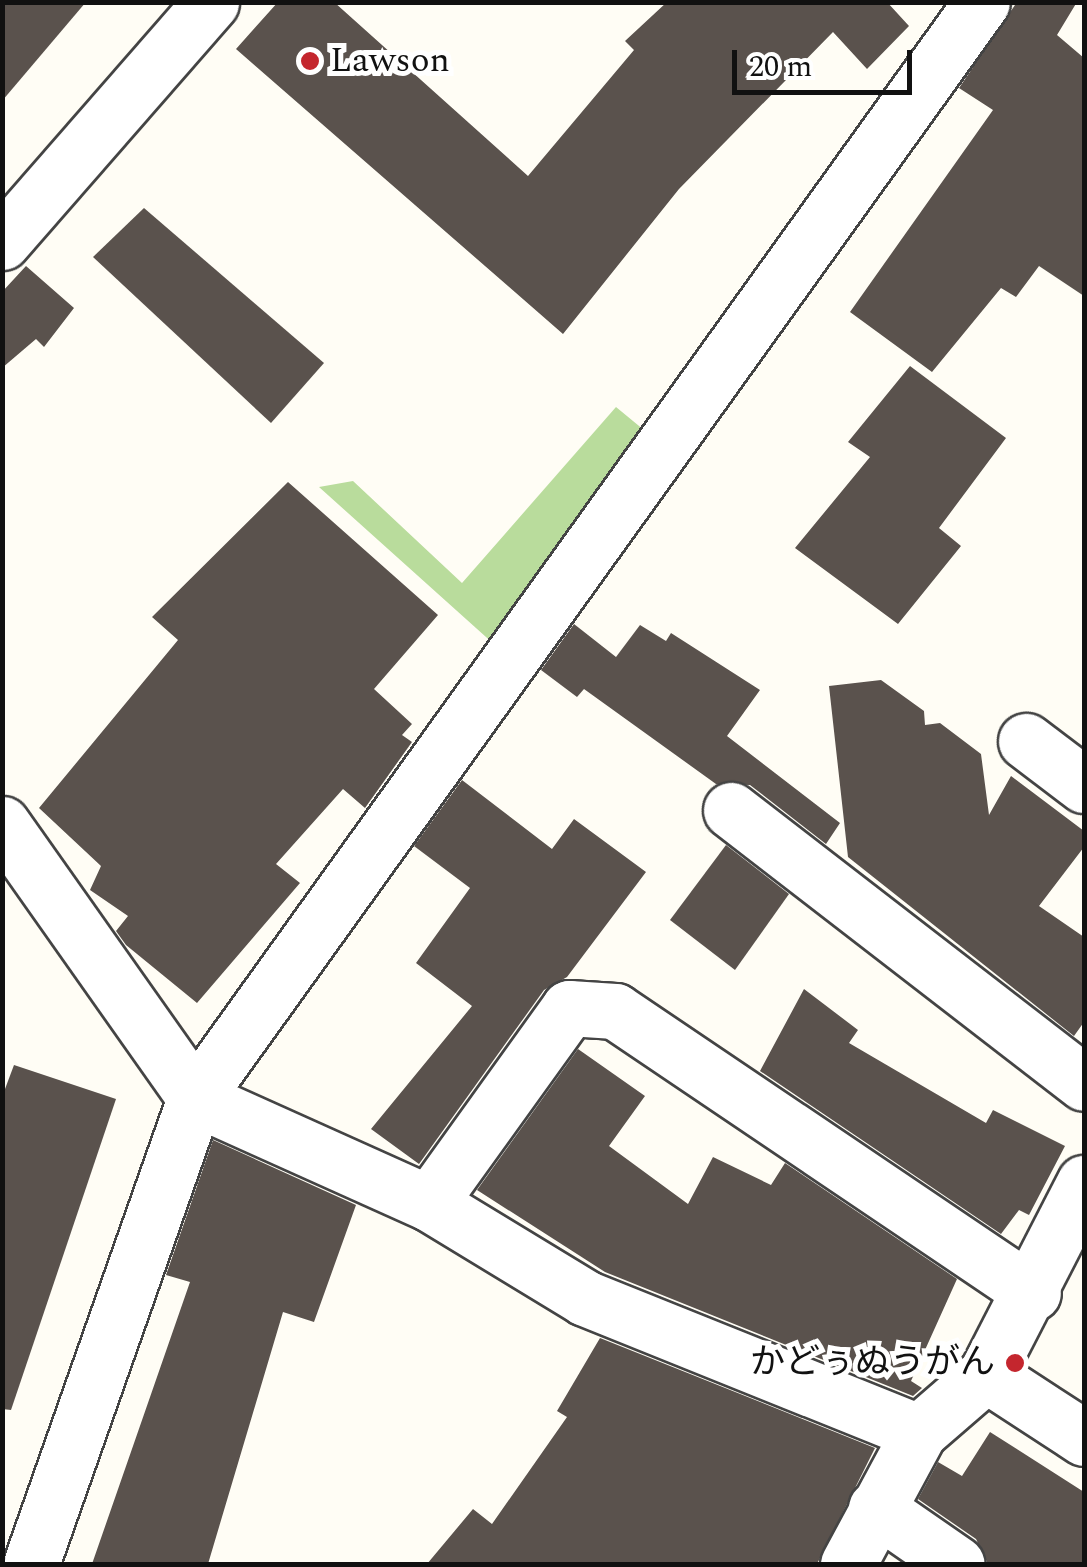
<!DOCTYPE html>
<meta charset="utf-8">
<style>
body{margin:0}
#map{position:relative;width:1087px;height:1567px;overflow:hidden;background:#fffdf5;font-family:Spectral,"Noto Sans JP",serif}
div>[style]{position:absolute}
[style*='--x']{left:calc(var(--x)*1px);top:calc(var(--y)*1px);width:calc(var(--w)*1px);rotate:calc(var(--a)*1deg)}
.forest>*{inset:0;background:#b9dc9c}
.building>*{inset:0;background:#5a524d}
.roads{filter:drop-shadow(2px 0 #444) drop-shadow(-2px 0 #444) drop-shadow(0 2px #444) drop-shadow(0 -2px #444)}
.minor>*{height:55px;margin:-27.5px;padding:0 27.5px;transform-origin:27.5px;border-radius:27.5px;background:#fff}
.tertiary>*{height:55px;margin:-27.5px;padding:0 27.5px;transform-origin:27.5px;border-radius:27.5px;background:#fff}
.dots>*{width:28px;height:28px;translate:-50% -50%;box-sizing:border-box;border:5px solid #fff;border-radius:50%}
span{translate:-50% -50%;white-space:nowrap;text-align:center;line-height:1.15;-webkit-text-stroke:10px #fff;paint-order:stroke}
.poi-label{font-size:35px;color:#111}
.left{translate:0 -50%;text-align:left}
.right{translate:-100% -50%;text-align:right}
.frame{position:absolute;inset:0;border:5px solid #111;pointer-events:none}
.scale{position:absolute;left:732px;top:50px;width:180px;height:45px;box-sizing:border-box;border:5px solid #111;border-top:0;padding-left:12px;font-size:30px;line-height:35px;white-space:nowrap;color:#111;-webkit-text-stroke:8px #fff;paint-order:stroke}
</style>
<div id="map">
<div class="forest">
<i style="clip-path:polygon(616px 407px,650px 435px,496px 646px,319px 487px,353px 481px,462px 583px)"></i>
</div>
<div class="building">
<i style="clip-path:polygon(2px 2px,86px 2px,2px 101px)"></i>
<i style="clip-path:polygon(278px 2px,334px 2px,528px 176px,634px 50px,625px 41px,667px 2px,887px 2px,909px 26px,867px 69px,833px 32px,679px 189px,563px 334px,236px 49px)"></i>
<i style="clip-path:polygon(1017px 2px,1077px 2px,1057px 35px,1084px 58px,1084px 296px,1039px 266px,1016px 297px,1001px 288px,932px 372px,850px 312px,993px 110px,959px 88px)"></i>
<i style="clip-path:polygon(144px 208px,324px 363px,271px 423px,93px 257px)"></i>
<i style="clip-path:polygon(26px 266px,74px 308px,44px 347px,36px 339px,2px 368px,2px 292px)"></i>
<i style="clip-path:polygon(910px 366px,1006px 438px,939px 528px,961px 546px,898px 624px,795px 548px,870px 457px,848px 442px)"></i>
<i style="clip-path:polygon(288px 482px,438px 615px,374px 689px,412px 724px,402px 735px,412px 742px,365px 808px,343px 789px,276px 864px,300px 883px,197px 1003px,126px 945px,116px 931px,128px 916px,90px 890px,101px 866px,39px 808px,178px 640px,152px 617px)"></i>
<i style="clip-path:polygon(574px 624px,616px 657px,640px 625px,666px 641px,671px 633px,760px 690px,727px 736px,840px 823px,826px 844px,750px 785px,716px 784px,584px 689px,577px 697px,541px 670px)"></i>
<i style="clip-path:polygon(881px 680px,924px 711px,925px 725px,940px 723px,981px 754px,989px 815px,1011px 776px,1084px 831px,1084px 847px,1039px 906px,1084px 937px,1084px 1022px,1074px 1036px,848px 857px,829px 686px)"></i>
<i style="clip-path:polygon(462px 780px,552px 849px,574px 819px,646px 872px,567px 977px,544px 990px,419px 1164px,371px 1129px,472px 1006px,416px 963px,470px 888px,414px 846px)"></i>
<i style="clip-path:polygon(726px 845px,789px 894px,735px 970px,670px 920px)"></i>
<i style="clip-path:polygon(804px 989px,858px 1030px,849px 1043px,986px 1123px,993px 1110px,1065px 1146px,1029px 1215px,1019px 1210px,1001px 1234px,760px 1071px)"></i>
<i style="clip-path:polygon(578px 1049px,645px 1096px,609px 1146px,688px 1204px,713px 1157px,771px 1185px,785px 1163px,957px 1279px,911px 1381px,922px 1388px,913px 1396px,605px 1272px,477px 1190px)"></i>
<i style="clip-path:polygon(14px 1065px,116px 1099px,11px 1410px,2px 1409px,2px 1097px)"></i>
<i style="clip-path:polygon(213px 1140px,356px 1205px,314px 1322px,283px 1312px,208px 1564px,92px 1564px,190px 1282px,166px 1275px)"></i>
<i style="clip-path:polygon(600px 1338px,875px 1448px,817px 1564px,427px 1564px,473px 1509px,492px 1524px,567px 1417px,557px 1411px)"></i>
<i style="clip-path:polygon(990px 1432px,1084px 1492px,1084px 1564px,988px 1564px,976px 1539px,918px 1499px,938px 1462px,962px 1476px)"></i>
</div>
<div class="roads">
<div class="minor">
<i style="--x:1026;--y:741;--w:73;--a:37.2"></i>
<i style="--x:731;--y:810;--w:446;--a:37.7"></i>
<i style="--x:2;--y:824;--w:335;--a:54.8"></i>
<i style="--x:195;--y:1098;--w:256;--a:24.2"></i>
<i style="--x:429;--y:1203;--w:183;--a:31.3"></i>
<i style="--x:585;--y:1298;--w:360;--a:21.9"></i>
<i style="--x:429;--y:1203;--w:240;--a:-54.3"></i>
<i style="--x:569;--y:1008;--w:46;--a:3.7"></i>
<i style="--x:615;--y:1011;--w:504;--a:34.01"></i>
<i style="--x:986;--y:1374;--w:117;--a:33.1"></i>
<i style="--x:876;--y:1508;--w:98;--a:34.7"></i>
<i style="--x:31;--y:1564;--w:494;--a:-70.6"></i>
<i style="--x:195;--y:1098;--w:1349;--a:-54.32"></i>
<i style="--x:848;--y:1564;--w:150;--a:-61.7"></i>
<i style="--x:919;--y:1432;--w:89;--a:-40.9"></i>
<i style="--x:986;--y:1374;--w:215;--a:-62.8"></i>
</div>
<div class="tertiary">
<i style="--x:2;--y:242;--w:318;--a:-48.9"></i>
</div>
</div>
<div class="dots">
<i style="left:310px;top:61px;background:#c4262e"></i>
<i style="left:1015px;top:1363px;background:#c4262e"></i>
</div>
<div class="poi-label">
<span class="left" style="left:330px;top:61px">Lawson</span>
<span class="right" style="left:995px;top:1363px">かどぅぬうがん</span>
</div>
<div class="frame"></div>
<div class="scale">20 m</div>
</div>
